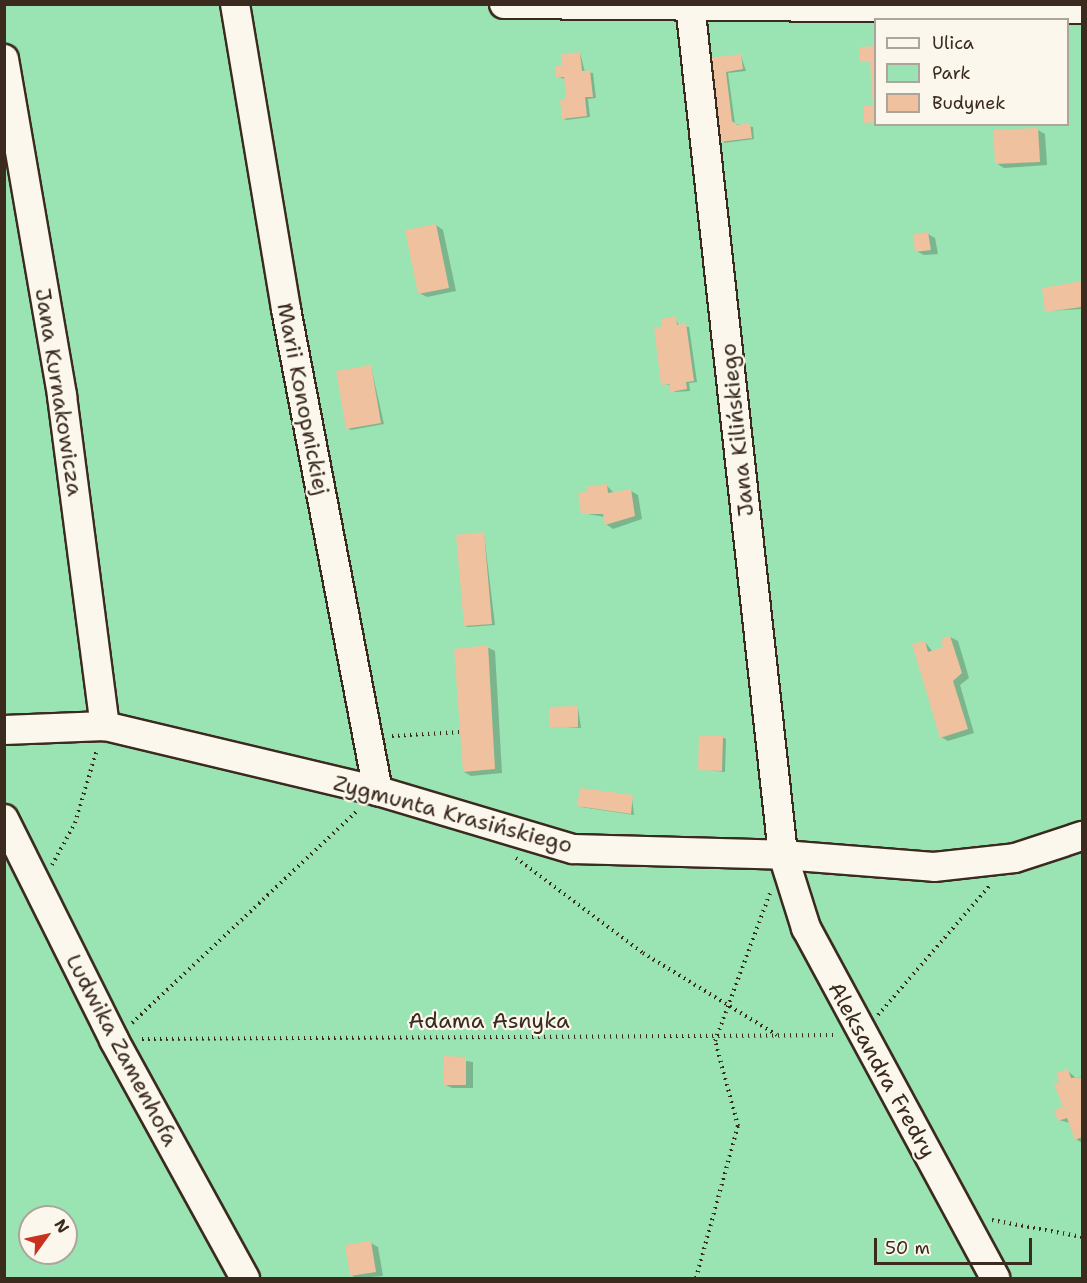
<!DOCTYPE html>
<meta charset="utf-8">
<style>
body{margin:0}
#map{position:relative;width:1087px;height:1283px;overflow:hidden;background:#f7e7d5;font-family:"Shantell Sans",sans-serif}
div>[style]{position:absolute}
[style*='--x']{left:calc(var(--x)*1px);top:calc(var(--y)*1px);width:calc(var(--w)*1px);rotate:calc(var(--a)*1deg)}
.green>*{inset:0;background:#9ae3b2}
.shadow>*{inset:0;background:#0003}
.building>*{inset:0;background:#efc19e}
.path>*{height:4px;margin-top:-2px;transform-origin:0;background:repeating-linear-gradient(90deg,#3b2a1e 0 1.5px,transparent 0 6px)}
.roads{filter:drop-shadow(2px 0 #3b2a1e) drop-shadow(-2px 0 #3b2a1e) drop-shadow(0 2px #3b2a1e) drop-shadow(0 -2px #3b2a1e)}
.minor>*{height:28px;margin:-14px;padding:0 14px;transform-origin:14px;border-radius:14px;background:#fbf7ec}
span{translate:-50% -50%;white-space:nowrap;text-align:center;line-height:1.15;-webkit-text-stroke:4.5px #fbf7ec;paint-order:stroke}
.street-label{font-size:22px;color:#3b2a1e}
.frame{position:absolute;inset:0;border:6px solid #3b2a1e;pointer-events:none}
.legend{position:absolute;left:874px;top:18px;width:195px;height:108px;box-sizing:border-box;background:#fbf7ec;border:2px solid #aea59a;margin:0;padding:8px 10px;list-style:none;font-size:18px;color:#3b2a1e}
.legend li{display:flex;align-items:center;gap:12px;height:30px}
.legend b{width:30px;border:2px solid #aea59a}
.north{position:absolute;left:18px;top:1205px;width:60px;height:60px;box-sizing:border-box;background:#fbf7ec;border:2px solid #aea59a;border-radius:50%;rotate:57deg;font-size:16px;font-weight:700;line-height:24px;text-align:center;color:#3b2a1e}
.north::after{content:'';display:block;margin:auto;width:21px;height:27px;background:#c8321e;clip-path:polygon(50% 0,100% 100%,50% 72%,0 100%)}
.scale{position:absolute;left:874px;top:1238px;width:158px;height:27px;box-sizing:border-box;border:3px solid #3b2a1e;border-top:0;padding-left:8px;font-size:18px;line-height:21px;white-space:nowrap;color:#3b2a1e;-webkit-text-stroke:4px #fbf7ec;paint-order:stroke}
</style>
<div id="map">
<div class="green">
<i style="clip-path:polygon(evenodd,5px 5px,1082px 5px,1082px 1278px,5px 1278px,5px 5px,876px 20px,1068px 20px,1068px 124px,876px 124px,876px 20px,5px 5px,30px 1217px,66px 1217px,66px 1253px,30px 1253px,30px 1217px)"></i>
</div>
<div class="shadow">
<i style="clip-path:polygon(580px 53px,585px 72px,593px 73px,596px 98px,588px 99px,590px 117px,566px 120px,563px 118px,568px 101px,565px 79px,557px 77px)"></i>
<i style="clip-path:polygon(741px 56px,746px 71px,728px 73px,735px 124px,753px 127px,754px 139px,724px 143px,710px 60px)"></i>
<i style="clip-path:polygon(1038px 130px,1045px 134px,1047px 165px,1004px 168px,996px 163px)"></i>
<i style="clip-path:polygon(436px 225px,443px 230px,456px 291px,427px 297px,419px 293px)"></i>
<i style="clip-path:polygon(928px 234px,935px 238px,938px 254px,924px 255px,916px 251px)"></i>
<i style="clip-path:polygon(1082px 282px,1082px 309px,1046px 311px,1043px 289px)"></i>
<i style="clip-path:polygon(675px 318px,679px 326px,689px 327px,697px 382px,689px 383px,690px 391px,675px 392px,671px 385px,663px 384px,663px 328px)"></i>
<i style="clip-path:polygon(371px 367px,384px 424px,351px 430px,348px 428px)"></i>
<i style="clip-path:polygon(606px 485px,614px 493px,631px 491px,638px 495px,642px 519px,613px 529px,606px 524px,605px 517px,582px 513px,589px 493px)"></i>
<i style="clip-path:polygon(484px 534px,495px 625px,468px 627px,465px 626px)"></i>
<i style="clip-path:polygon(950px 637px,958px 641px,969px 678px,960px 685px,974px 733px,948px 741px,941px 737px,925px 642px,933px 652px,945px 648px)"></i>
<i style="clip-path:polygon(487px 647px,495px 651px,502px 773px,471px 776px,464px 772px)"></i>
<i style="clip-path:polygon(578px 708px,581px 728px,551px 726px)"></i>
<i style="clip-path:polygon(722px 737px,726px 739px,725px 772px,699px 769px)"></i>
<i style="clip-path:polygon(632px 797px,634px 815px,581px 807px)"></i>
<i style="clip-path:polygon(445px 1058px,473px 1062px,473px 1088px,452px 1088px,444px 1084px)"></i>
<i style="clip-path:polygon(1068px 1071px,1076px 1078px,1082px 1076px,1082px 1143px,1076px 1139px,1070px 1123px,1059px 1120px,1064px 1108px,1061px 1083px)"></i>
<i style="clip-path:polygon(371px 1243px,378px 1247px,383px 1276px,357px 1278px,352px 1276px)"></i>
</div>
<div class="building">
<i style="clip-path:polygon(876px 46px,876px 122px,864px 123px,863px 106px,873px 106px,870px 62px,860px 62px,859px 47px)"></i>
<i style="clip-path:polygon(580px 52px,582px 71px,590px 70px,593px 97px,585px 97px,587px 116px,562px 119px,560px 100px,566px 99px,564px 77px,556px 78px,555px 66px,562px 66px,561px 54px)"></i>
<i style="clip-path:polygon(741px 54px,743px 69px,726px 72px,732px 121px,737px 125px,750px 123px,752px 138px,720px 142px,709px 58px)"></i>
<i style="clip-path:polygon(1038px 128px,1040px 162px,995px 164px,993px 130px)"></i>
<i style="clip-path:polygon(436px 224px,449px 288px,418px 294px,405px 230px)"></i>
<i style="clip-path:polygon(928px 232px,931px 250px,915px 252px,913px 234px)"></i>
<i style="clip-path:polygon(1082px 281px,1082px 307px,1045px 312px,1042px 288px)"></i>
<i style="clip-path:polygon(676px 316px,677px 325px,686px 323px,694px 381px,686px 382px,687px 389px,670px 392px,670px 384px,661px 385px,654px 327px,662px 327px,661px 319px)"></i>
<i style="clip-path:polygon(371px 365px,381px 423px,346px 429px,336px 371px)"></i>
<i style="clip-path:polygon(607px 484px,608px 493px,631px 489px,635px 516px,605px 525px,603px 514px,581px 514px,578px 493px,587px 492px,586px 487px)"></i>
<i style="clip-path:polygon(484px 532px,492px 624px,464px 626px,456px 535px)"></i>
<i style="clip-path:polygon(950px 636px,962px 673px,953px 681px,968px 729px,940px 738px,912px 644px,925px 641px,928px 652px,943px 647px,941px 639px)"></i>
<i style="clip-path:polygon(488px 645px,495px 769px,463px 772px,454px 649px)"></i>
<i style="clip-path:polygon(578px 706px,578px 727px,549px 727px,549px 707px)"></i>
<i style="clip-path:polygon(699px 735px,723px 736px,722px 771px,698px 770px)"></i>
<i style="clip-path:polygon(580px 788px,633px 795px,631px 814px,577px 806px)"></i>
<i style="clip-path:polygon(444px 1056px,466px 1057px,466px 1085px,443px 1085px)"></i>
<i style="clip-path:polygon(1068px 1069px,1071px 1078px,1082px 1077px,1082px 1137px,1075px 1140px,1067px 1118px,1058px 1121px,1054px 1110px,1063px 1107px,1054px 1084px,1059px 1082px,1056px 1073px)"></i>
<i style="clip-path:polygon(371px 1241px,376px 1272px,350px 1276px,345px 1245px)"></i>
</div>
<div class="path">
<i style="--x:392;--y:736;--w:68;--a:-3.4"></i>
<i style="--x:516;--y:858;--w:159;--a:36.8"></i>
<i style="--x:643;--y:953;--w:157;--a:31.5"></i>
<i style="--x:52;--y:865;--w:48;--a:-61.3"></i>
<i style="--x:75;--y:823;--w:77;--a:-73.4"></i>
<i style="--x:878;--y:1015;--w:173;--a:-49.2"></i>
<i style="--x:132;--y:1023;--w:311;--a:-43.3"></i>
<i style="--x:142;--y:1039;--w:694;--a:-0.33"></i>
<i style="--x:992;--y:1220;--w:92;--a:10.7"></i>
<i style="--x:696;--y:1278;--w:158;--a:-74.6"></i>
<i style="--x:738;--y:1126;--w:88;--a:-105.1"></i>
<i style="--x:715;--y:1041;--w:158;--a:-69.6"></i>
</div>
<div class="roads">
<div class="minor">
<i style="--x:235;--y:4;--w:309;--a:80.5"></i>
<i style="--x:286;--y:309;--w:491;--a:79.2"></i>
<i style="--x:504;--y:4;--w:578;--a:0.5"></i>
<i style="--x:690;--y:4;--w:856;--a:83.76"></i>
<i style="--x:783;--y:855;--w:77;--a:72.5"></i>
<i style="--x:806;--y:928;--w:398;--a:61.6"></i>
<i style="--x:4;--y:59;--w:342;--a:80.2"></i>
<i style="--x:62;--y:396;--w:333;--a:82.6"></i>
<i style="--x:4;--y:730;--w:101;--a:-2.3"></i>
<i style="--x:105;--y:726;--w:281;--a:13.4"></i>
<i style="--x:378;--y:791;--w:203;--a:16.6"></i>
<i style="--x:573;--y:849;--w:210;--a:1.6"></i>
<i style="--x:783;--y:855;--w:151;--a:4.5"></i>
<i style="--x:934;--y:867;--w:81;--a:-6.3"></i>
<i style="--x:1015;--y:858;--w:71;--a:-18.2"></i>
<i style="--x:4;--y:819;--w:247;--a:63.5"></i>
<i style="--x:114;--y:1040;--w:272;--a:61.2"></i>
</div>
</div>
<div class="street-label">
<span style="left:59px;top:392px;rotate:81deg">Jana Kurnakowicza</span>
<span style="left:303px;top:399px;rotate:79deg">Marii Konopnickiej</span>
<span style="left:737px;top:430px;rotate:-96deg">Jana Kilińskiego</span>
<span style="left:453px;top:814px;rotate:15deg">Zygmunta Krasińskiego</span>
<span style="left:489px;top:1021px">Adama Asnyka</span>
<span style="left:122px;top:1050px;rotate:62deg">Ludwika Zamenhofa</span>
<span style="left:882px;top:1070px;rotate:61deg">Aleksandra Fredry</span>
</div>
<div class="frame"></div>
<ul class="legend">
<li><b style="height:8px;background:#fbf7ec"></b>Ulica</li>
<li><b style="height:16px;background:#9ae3b2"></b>Park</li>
<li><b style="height:16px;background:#efc19e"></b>Budynek</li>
</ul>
<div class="north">N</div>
<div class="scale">50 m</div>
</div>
